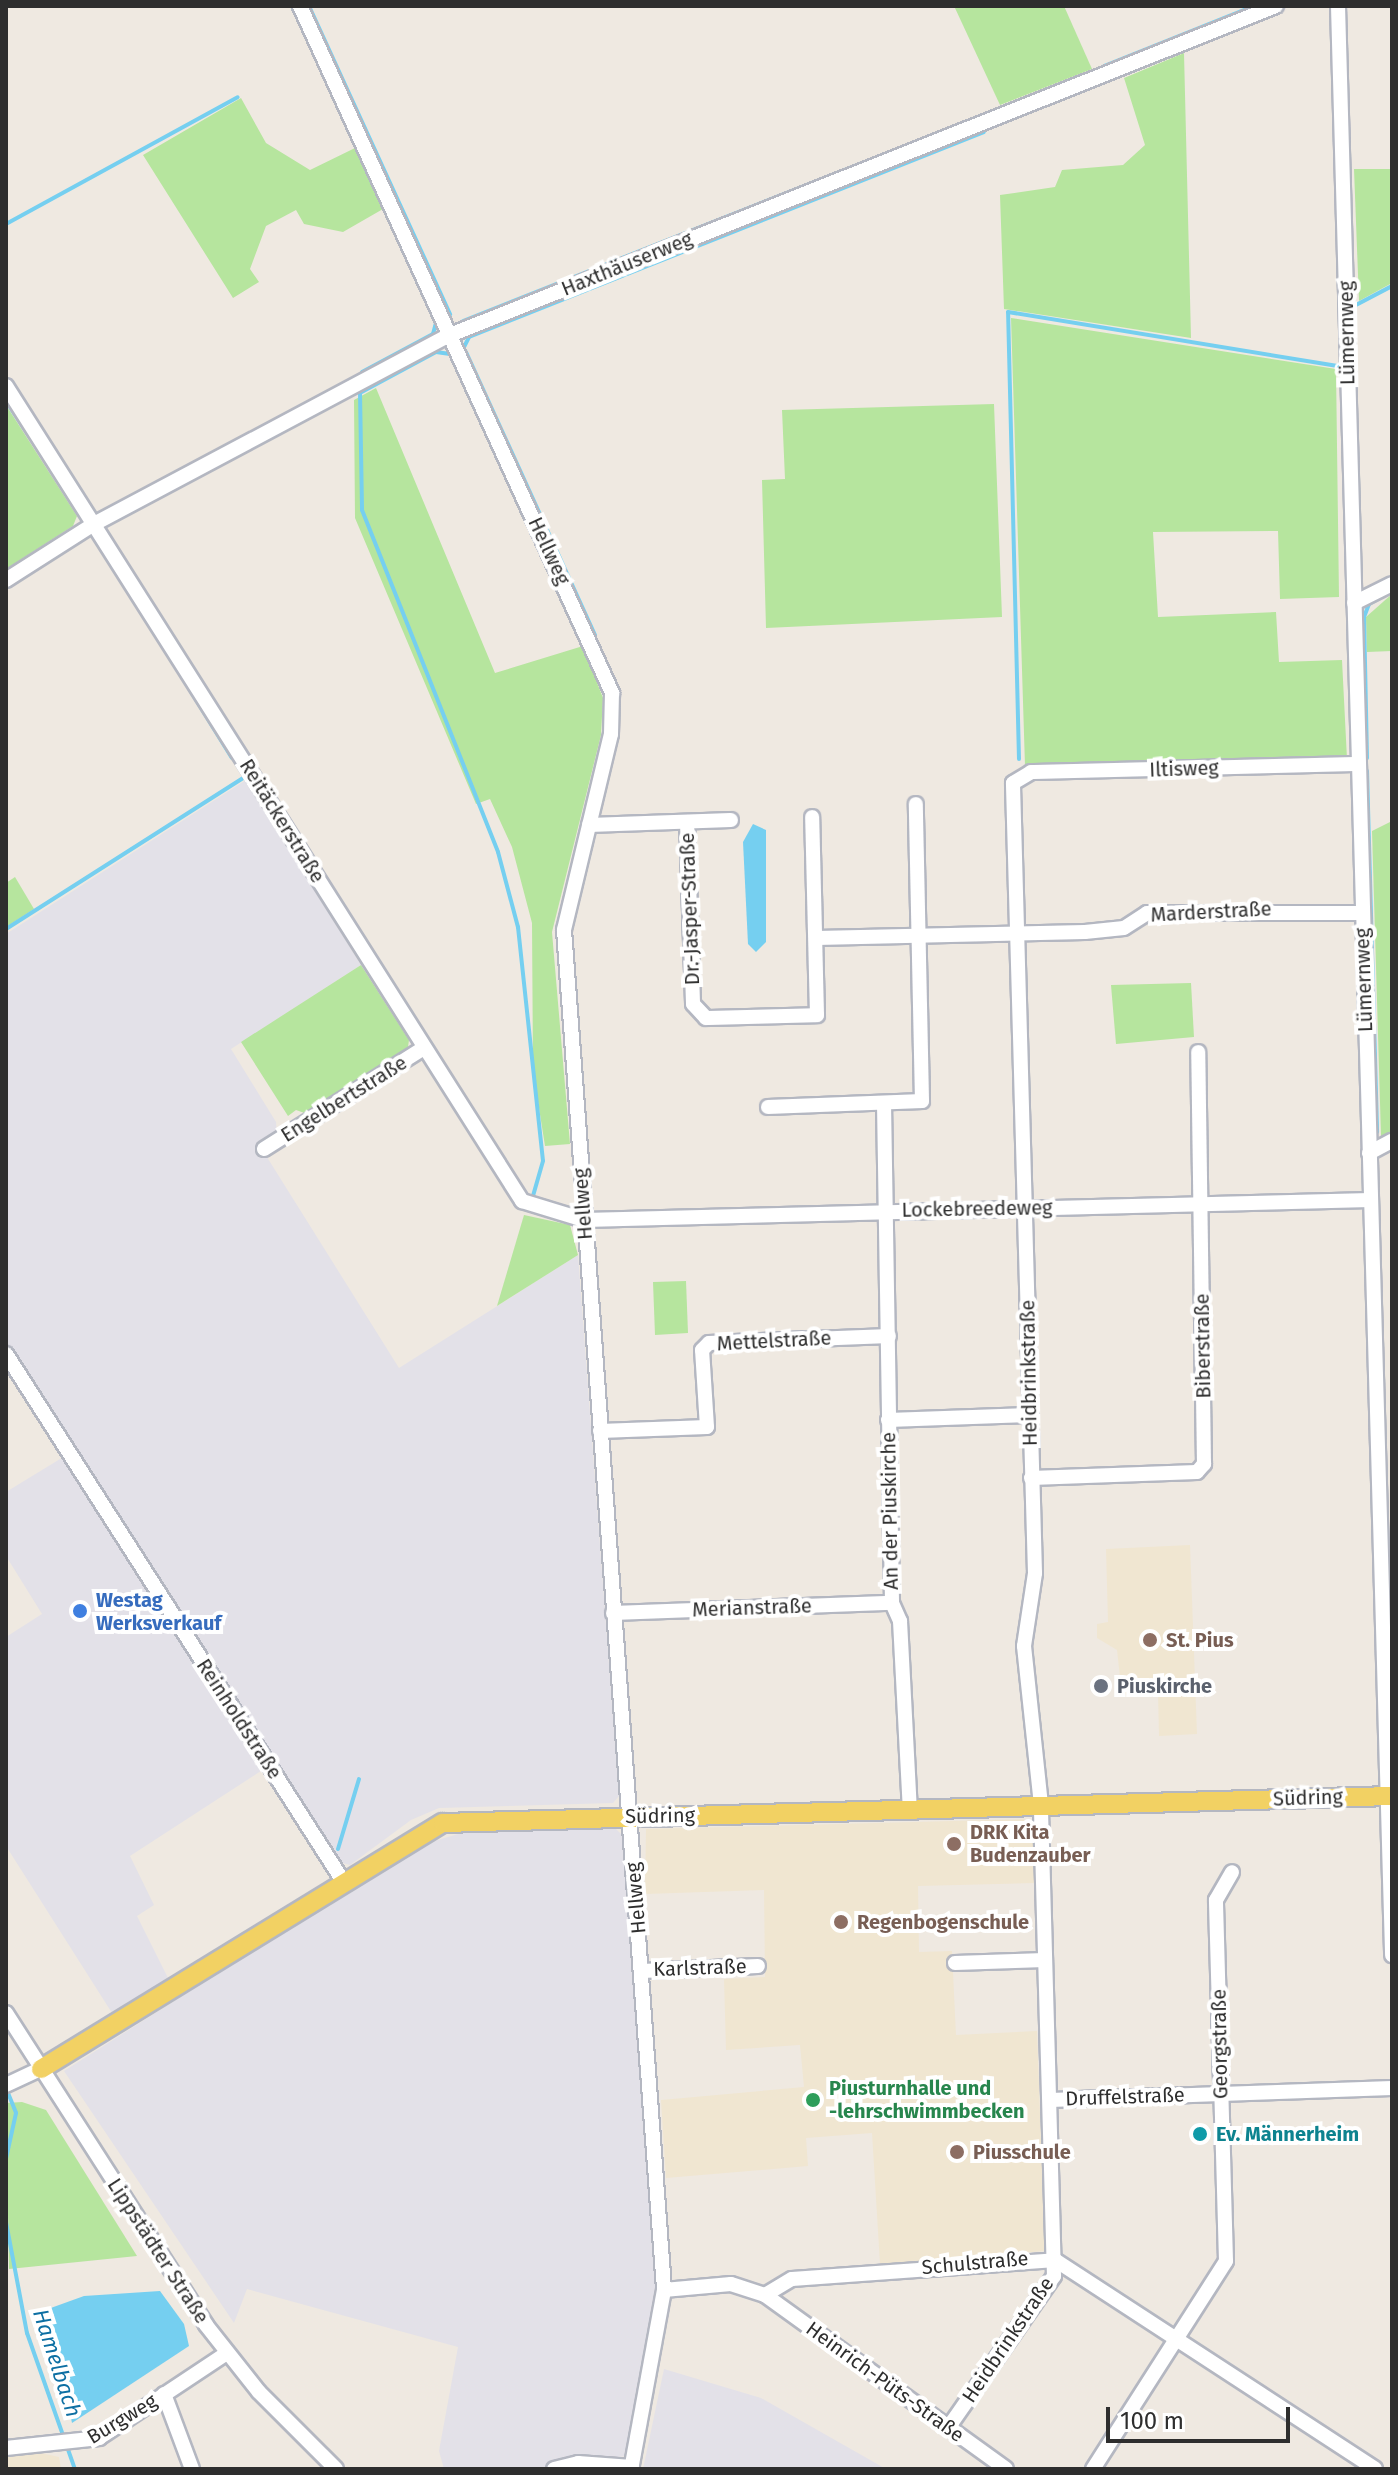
<!DOCTYPE html>
<meta charset="utf-8">
<style>
body{margin:0}
#map{position:relative;width:1398px;height:2475px;overflow:hidden;background:#efe9e1;font-family:"Fira Sans",sans-serif}
div>[style]{position:absolute}
[style*='--x']{left:calc(var(--x)*1px);top:calc(var(--y)*1px);width:calc(var(--w)*1px);rotate:calc(var(--a)*1deg)}
.industrial>*{inset:0;background:#e3e1e8}
.education>*{inset:0;background:#f0e6d1}
.green>*{inset:0;background:#b6e59e}
.water>*{inset:0;background:#75cff0}
.stream>*{height:4px;margin:-2px;padding:0 2px;transform-origin:2px;border-radius:2px;background:#75cff0}
.roads{filter:drop-shadow(2px 0 #b4b7c1) drop-shadow(-2px 0 #b4b7c1) drop-shadow(0 2px #b4b7c1) drop-shadow(0 -2px #b4b7c1)}
.minor>*{height:14px;margin:-7px;padding:0 7px;transform-origin:7px;border-radius:7px;background:#fff}
.major>*{height:18px;margin:-9px;padding:0 9px;transform-origin:9px;border-radius:9px;background:#f2d163}
.dots>*{width:22px;height:22px;translate:-50% -50%;box-sizing:border-box;border:4px solid #fff;border-radius:50%}
span{translate:-50% -50%;white-space:nowrap;text-align:center;line-height:1.15;-webkit-text-stroke:8px #fff;paint-order:stroke}
.street-label{font-size:20px;color:#2e2e2e}
.shop-label{font-size:20px;color:#366cbe;font-weight:700}
.left{translate:0 -50%;text-align:left}
.education-label{font-size:20px;color:#785e54;font-weight:700}
.worship-label{font-size:20px;color:#5b616d;font-weight:700}
.leisure-label{font-size:20px;color:#27864d;font-weight:700}
.culture-label{font-size:20px;color:#0d838f;font-weight:700}
.water-label{font-size:22px;color:#0d6fa3;font-style:italic}
.frame{position:absolute;inset:0;border:8px solid #2e2e2e;pointer-events:none}
.scale{position:absolute;left:1106px;top:2407px;width:184px;height:36px;box-sizing:border-box;border:4px solid #2e2e2e;border-top:0;padding-left:10px;font-size:24px;line-height:28px;white-space:nowrap;color:#2e2e2e;-webkit-text-stroke:6px #fff;paint-order:stroke}
</style>
<div id="map">
<div class="industrial">
<i style="clip-path:polygon(246px 780px,361px 965px,231px 1049px,276px 1122px,277px 1135px,260px 1146px,399px 1368px,578px 1255px,619px 1796px,613px 1803px,439px 1808px,411px 1820px,350px 1865px,339px 1862px,6px 1345px,6px 934px)"></i>
<i style="clip-path:polygon(65px 1456px,264px 1769px,130px 1856px,154px 1905px,137px 1916px,168px 1978px,112px 2013px,6px 1846px,6px 1637px,42px 1614px,6px 1556px,6px 1492px)"></i>
<i style="clip-path:polygon(615px 1828px,623px 1836px,656px 2282px,626px 2456px,534px 2469px,444px 2469px,439px 2451px,458px 2347px,247px 2289px,234px 2323px,64px 2071px,420px 1845px,462px 1833px)"></i>
<i style="clip-path:polygon(664px 2369px,761px 2398px,886px 2469px,643px 2469px)"></i>
</div>
<div class="education">
<i style="clip-path:polygon(1190px 1545px,1197px 1734px,1159px 1736px,1158px 1693px,1122px 1695px,1117px 1650px,1097px 1638px,1097px 1624px,1108px 1622px,1106px 1549px)"></i>
<i style="clip-path:polygon(1024px 1819px,1032px 1826px,1035px 1883px,918px 1886px,919px 1952px,952px 1951px,956px 2035px,1037px 2031px,1045px 2251px,880px 2264px,872px 2133px,806px 2138px,808px 2166px,666px 2178px,661px 2100px,804px 2087px,800px 2045px,726px 2050px,724px 1979px,765px 1977px,764px 1890px,645px 1894px,646px 1829px)"></i>
<i style="clip-path:polygon(41px 2453px,59px 2457px,61px 2469px,6px 2469px,6px 2457px)"></i>
</div>
<div class="green">
<i style="clip-path:polygon(1064px 6px,1092px 69px,1000px 105px,955px 8px)"></i>
<i style="clip-path:polygon(1184px 53px,1191px 338px,1004px 309px,1000px 195px,1055px 187px,1062px 170px,1123px 165px,1145px 145px,1124px 78px)"></i>
<i style="clip-path:polygon(241px 98px,266px 143px,310px 170px,355px 148px,383px 209px,343px 232px,304px 224px,296px 210px,266px 226px,250px 269px,259px 282px,233px 298px,143px 155px)"></i>
<i style="clip-path:polygon(1392px 169px,1392px 283px,1359px 301px,1354px 169px)"></i>
<i style="clip-path:polygon(1011px 318px,1336px 369px,1339px 597px,1280px 599px,1278px 531px,1153px 532px,1158px 617px,1276px 612px,1279px 662px,1342px 660px,1347px 759px,1025px 766px)"></i>
<i style="clip-path:polygon(376px 388px,495px 673px,583px 646px,603px 698px,601px 735px,552px 932px,570px 1144px,545px 1146px,533px 1070px,532px 923px,512px 847px,490px 799px,476px 804px,355px 518px,354px 400px)"></i>
<i style="clip-path:polygon(994px 404px,1002px 617px,766px 628px,762px 480px,785px 479px,782px 410px)"></i>
<i style="clip-path:polygon(6px 405px,77px 516px,73px 526px,6px 569px)"></i>
<i style="clip-path:polygon(1392px 594px,1392px 651px,1367px 652px,1366px 617px)"></i>
<i style="clip-path:polygon(1392px 821px,1392px 1133px,1387px 1138px,1381px 1136px,1372px 831px)"></i>
<i style="clip-path:polygon(15px 877px,34px 909px,6px 927px,6px 883px)"></i>
<i style="clip-path:polygon(361px 965px,409px 1040px,407px 1054px,310px 1115px,296px 1110px,288px 1116px,241px 1042px)"></i>
<i style="clip-path:polygon(1191px 983px,1194px 1037px,1116px 1044px,1111px 985px)"></i>
<i style="clip-path:polygon(524px 1215px,570px 1225px,578px 1255px,497px 1306px)"></i>
<i style="clip-path:polygon(686px 1281px,688px 1333px,655px 1335px,653px 1282px)"></i>
<i style="clip-path:polygon(22px 2102px,46px 2110px,137px 2256px,9px 2269px,6px 2103px)"></i>
</div>
<div class="water">
<i style="clip-path:polygon(753px 824px,766px 830px,766px 942px,756px 952px,748px 944px,743px 842px)"></i>
<i style="clip-path:polygon(160px 2291px,184px 2324px,189px 2346px,72px 2423px,48px 2309px,84px 2296px)"></i>
</div>
<div class="stream">
<i style="--x:292;--y:6;--w:16;--a:63"></i>
<i style="--x:309;--y:6;--w:339;--a:65.4"></i>
<i style="--x:1104;--y:66;--w:162;--a:-21.8"></i>
<i style="--x:357;--y:149;--w:44;--a:65.8"></i>
<i style="--x:6;--y:224;--w:264;--a:-28.7"></i>
<i style="--x:1356;--y:305;--w:41;--a:-27.8"></i>
<i style="--x:463;--y:321;--w:431;--a:-21.6"></i>
<i style="--x:463;--y:349;--w:13;--a:-63"></i>
<i style="--x:469;--y:337;--w:554;--a:-21.71"></i>
<i style="--x:466;--y:352;--w:311;--a:65.5"></i>
<i style="--x:450;--y:354;--w:14;--a:-172"></i>
<i style="--x:436;--y:352;--w:86;--a:151.7"></i>
<i style="--x:360;--y:393;--w:117;--a:89"></i>
<i style="--x:362;--y:510;--w:368;--a:68.3"></i>
<i style="--x:498;--y:852;--w:78;--a:75.1"></i>
<i style="--x:518;--y:927;--w:235;--a:83.9"></i>
<i style="--x:543;--y:1161;--w:36;--a:106"></i>
<i style="--x:362;--y:372;--w:81;--a:-28.2"></i>
<i style="--x:433;--y:334;--w:11;--a:-75"></i>
<i style="--x:436;--y:323;--w:49;--a:-114"></i>
<i style="--x:6;--y:401;--w:80;--a:56.7"></i>
<i style="--x:185;--y:682;--w:89;--a:58.3"></i>
<i style="--x:1367;--y:758;--w:141;--a:-91.2"></i>
<i style="--x:1364;--y:617;--w:14;--a:-69"></i>
<i style="--x:1369;--y:604;--w:23;--a:-29"></i>
<i style="--x:1019;--y:759;--w:447;--a:-91.4"></i>
<i style="--x:1008;--y:312;--w:334;--a:9.3"></i>
<i style="--x:1367;--y:771;--w:361;--a:88.4"></i>
<i style="--x:6;--y:929;--w:283;--a:-32.5"></i>
<i style="--x:338;--y:1849;--w:73;--a:-73.3"></i>
<i style="--x:6;--y:2088;--w:27;--a:68"></i>
<i style="--x:16;--y:2113;--w:47;--a:102.3"></i>
<i style="--x:6;--y:2170;--w:52;--a:90"></i>
<i style="--x:6;--y:2222;--w:113;--a:79.3"></i>
<i style="--x:27;--y:2333;--w:144;--a:70.6"></i>
</div>
<div class="roads">
<div class="minor">
<i style="--x:300;--y:6;--w:755;--a:65.57"></i>
<i style="--x:612;--y:693;--w:41;--a:91.4"></i>
<i style="--x:611;--y:734;--w:202;--a:103.5"></i>
<i style="--x:564;--y:930;--w:1364;--a:85.79"></i>
<i style="--x:664;--y:2290;--w:182;--a:100.4"></i>
<i style="--x:1338;--y:6;--w:1950;--a:88.41"></i>
<i style="--x:6;--y:386;--w:965;--a:57.66"></i>
<i style="--x:522;--y:1201;--w:65;--a:17"></i>
<i style="--x:584;--y:1220;--w:787;--a:-1.46"></i>
<i style="--x:6;--y:580;--w:104;--a:-32.5"></i>
<i style="--x:94;--y:524;--w:403;--a:-28"></i>
<i style="--x:450;--y:335;--w:889;--a:-21.72"></i>
<i style="--x:1354;--y:603;--w:42;--a:-26.6"></i>
<i style="--x:687;--y:822;--w:182;--a:88.1"></i>
<i style="--x:693;--y:1004;--w:19;--a:47"></i>
<i style="--x:706;--y:1018;--w:111;--a:-1.5"></i>
<i style="--x:817;--y:1015;--w:198;--a:-91.4"></i>
<i style="--x:589;--y:825;--w:142;--a:-2"></i>
<i style="--x:816;--y:938;--w:269;--a:-1.3"></i>
<i style="--x:1085;--y:932;--w:39;--a:-6"></i>
<i style="--x:1124;--y:928;--w:27;--a:-33"></i>
<i style="--x:1147;--y:913;--w:215;--a:0"></i>
<i style="--x:884;--y:1103;--w:500;--a:89.08"></i>
<i style="--x:892;--y:1603;--w:20;--a:66"></i>
<i style="--x:900;--y:1621;--w:188;--a:87"></i>
<i style="--x:768;--y:1107;--w:154;--a:-2.2"></i>
<i style="--x:922;--y:1101;--w:297;--a:-91.2"></i>
<i style="--x:264;--y:1149;--w:189;--a:-32.3"></i>
<i style="--x:1369;--y:1153;--w:26;--a:-28"></i>
<i style="--x:6;--y:1354;--w:626;--a:57.4"></i>
<i style="--x:888;--y:1420;--w:141;--a:-2"></i>
<i style="--x:600;--y:1431;--w:107;--a:-2.1"></i>
<i style="--x:707;--y:1427;--w:77;--a:-93.7"></i>
<i style="--x:702;--y:1350;--w:10;--a:-45"></i>
<i style="--x:709;--y:1343;--w:180;--a:-2.2"></i>
<i style="--x:1031;--y:1478;--w:166;--a:-2.1"></i>
<i style="--x:1197;--y:1472;--w:11;--a:-49"></i>
<i style="--x:1204;--y:1464;--w:412;--a:-90.8"></i>
<i style="--x:613;--y:1613;--w:279;--a:-2.1"></i>
<i style="--x:955;--y:1963;--w:90;--a:-1.9"></i>
<i style="--x:642;--y:1971;--w:116;--a:-2.5"></i>
<i style="--x:6;--y:2013;--w:371;--a:57.3"></i>
<i style="--x:206;--y:2325;--w:85;--a:51.7"></i>
<i style="--x:259;--y:2392;--w:109;--a:45"></i>
<i style="--x:6;--y:2085;--w:38;--a:-25"></i>
<i style="--x:1050;--y:2100;--w:342;--a:-2"></i>
<i style="--x:664;--y:2290;--w:67;--a:-5.1"></i>
<i style="--x:731;--y:2284;--w:36;--a:18"></i>
<i style="--x:765;--y:2295;--w:297;--a:35.8"></i>
<i style="--x:765;--y:2295;--w:31;--a:-31"></i>
<i style="--x:792;--y:2279;--w:264;--a:-4.1"></i>
<i style="--x:1055;--y:2260;--w:382;--a:33.1"></i>
<i style="--x:164;--y:2394;--w:80;--a:69.5"></i>
<i style="--x:948;--y:2428;--w:185;--a:-55.1"></i>
<i style="--x:1054;--y:2276;--w:471;--a:-91.6"></i>
<i style="--x:1041;--y:1805;--w:160;--a:-96.1"></i>
<i style="--x:1024;--y:1646;--w:74;--a:-81.4"></i>
<i style="--x:1035;--y:1573;--w:790;--a:-91.6"></i>
<i style="--x:1013;--y:783;--w:21;--a:-31"></i>
<i style="--x:1031;--y:772;--w:327;--a:-1.4"></i>
<i style="--x:6;--y:2448;--w:94;--a:-6.1"></i>
<i style="--x:99;--y:2438;--w:154;--a:-33.6"></i>
<i style="--x:554;--y:2469;--w:25;--a:-14"></i>
<i style="--x:578;--y:2463;--w:54;--a:4.2"></i>
<i style="--x:1093;--y:2469;--w:247;--a:-57.4"></i>
<i style="--x:1226;--y:2261;--w:361;--a:-91.6"></i>
<i style="--x:1216;--y:1900;--w:32;--a:-60"></i>
</div>
<div class="major">
<i style="--x:41;--y:2069;--w:471;--a:-31.5"></i>
<i style="--x:443;--y:1823;--w:949;--a:-1.63"></i>
</div>
</div>
<div class="dots">
<i style="left:80px;top:1611px;background:#3f7fe0"></i>
<i style="left:1150px;top:1640px;background:#8d6e63"></i>
<i style="left:1101px;top:1686px;background:#6b7280"></i>
<i style="left:954px;top:1844px;background:#8d6e63"></i>
<i style="left:841px;top:1922px;background:#8d6e63"></i>
<i style="left:813px;top:2100px;background:#2e9e5b"></i>
<i style="left:1200px;top:2134px;background:#0f9aa8"></i>
<i style="left:957px;top:2152px;background:#8d6e63"></i>
</div>
<div class="street-label">
<span style="left:627px;top:264px;rotate:-22deg">Haxthäuserweg</span>
<span style="left:1347px;top:333px;rotate:-91deg">Lümernweg</span>
<span style="left:549px;top:551px;rotate:65deg">Hellweg</span>
<span style="left:1184px;top:769px;rotate:-2deg">Iltisweg</span>
<span style="left:282px;top:821px;rotate:58deg">Reitäckerstraße</span>
<span style="left:690px;top:909px;rotate:-92deg">Dr.-Jasper-Straße</span>
<span style="left:1211px;top:912px;rotate:-3deg">Marderstraße</span>
<span style="left:1364px;top:980px;rotate:-92deg">Lümernweg</span>
<span style="left:344px;top:1099px;rotate:-32deg">Engelbertstraße</span>
<span style="left:583px;top:1204px;rotate:-94deg">Hellweg</span>
<span style="left:977px;top:1209px;rotate:-1deg">Lockebreedeweg</span>
<span style="left:774px;top:1341px;rotate:-3deg">Mettelstraße</span>
<span style="left:1203px;top:1346px;rotate:-91deg">Biberstraße</span>
<span style="left:1029px;top:1373px;rotate:-91deg">Heidbrinkstraße</span>
<span style="left:890px;top:1511px;rotate:-91deg">An der Piuskirche</span>
<span style="left:752px;top:1608px;rotate:-2deg">Merianstraße</span>
<span style="left:239px;top:1719px;rotate:57deg">Reinholdstraße</span>
<span style="left:1308px;top:1798px;rotate:-2deg">Südring</span>
<span style="left:660px;top:1816px;rotate:-1deg">Südring</span>
<span style="left:636px;top:1898px;rotate:-95deg">Hellweg</span>
<span style="left:700px;top:1968px;rotate:-2deg">Karlstraße</span>
<span style="left:1220px;top:2044px;rotate:-91deg">Georgstraße</span>
<span style="left:1125px;top:2097px;rotate:-2deg">Druffelstraße</span>
<span style="left:158px;top:2251px;rotate:57deg">Lippstädter Straße</span>
<span style="left:975px;top:2263px;rotate:-5deg">Schulstraße</span>
<span style="left:1008px;top:2340px;rotate:-56deg">Heidbrinkstraße</span>
<span style="left:885px;top:2382px;rotate:36deg">Heinrich-Püts-Straße</span>
<span style="left:122px;top:2419px;rotate:-31deg">Burgweg</span>
</div>
<div class="shop-label">
<span class="left" style="left:96px;top:1612px">Westag<br>Werksverkauf</span>
</div>
<div class="education-label">
<span class="left" style="left:1166px;top:1640px">St. Pius</span>
<span class="left" style="left:970px;top:1844px">DRK Kita<br>Budenzauber</span>
<span class="left" style="left:857px;top:1922px">Regenbogenschule</span>
<span class="left" style="left:973px;top:2152px">Piusschule</span>
</div>
<div class="worship-label">
<span class="left" style="left:1117px;top:1686px">Piuskirche</span>
</div>
<div class="leisure-label">
<span class="left" style="left:829px;top:2100px">Piusturnhalle und<br>-lehrschwimmbecken</span>
</div>
<div class="culture-label">
<span class="left" style="left:1216px;top:2134px">Ev. Männerheim</span>
</div>
<div class="water-label">
<span style="left:57px;top:2363px;rotate:72deg">Hamelbach</span>
</div>
<div class="frame"></div>
<div class="scale">100 m</div>
</div>
